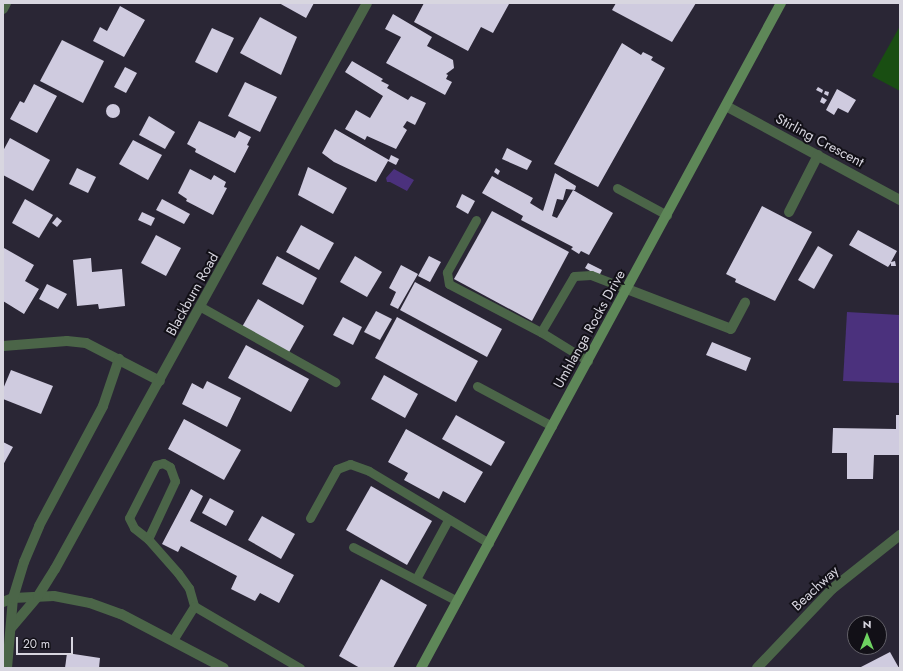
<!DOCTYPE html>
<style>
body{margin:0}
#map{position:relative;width:903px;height:671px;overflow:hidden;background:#2a2635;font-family:Jost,sans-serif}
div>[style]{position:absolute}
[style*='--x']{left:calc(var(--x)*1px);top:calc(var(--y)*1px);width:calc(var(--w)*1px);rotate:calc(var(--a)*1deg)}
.green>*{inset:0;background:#194e12}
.water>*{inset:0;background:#4b317d}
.building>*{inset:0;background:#cfcbdf}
.round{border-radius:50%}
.lane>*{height:9px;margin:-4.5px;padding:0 4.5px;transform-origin:4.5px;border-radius:4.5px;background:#4b6548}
.street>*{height:10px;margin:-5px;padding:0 5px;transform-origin:5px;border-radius:5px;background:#4b6548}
.secondary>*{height:10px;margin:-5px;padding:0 5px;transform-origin:5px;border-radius:5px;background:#5e8758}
span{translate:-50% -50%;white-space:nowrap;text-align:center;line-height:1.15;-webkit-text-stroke:4px #121017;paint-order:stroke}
.street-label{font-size:14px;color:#d8d6e0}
.frame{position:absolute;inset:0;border:4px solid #d8d6e0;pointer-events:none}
.north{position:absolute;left:847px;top:615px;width:40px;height:40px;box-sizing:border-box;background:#121017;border:1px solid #615f67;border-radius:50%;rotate:0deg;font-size:11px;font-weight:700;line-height:16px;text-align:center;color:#d8d6e0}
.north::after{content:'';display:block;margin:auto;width:14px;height:18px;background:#6ed361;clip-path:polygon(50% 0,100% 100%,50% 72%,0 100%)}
.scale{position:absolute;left:16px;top:637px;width:57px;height:18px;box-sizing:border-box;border:2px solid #d8d6e0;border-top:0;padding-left:5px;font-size:12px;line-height:14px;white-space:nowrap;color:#d8d6e0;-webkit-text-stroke:3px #121017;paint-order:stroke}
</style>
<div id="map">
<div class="green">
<i style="clip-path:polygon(900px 26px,900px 91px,872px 76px)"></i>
</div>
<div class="water">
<i style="clip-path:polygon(394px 169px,414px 180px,407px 191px,390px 182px,387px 182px,386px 178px)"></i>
<i style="clip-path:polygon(847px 312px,900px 315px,900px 383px,843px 381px)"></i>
</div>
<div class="building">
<i style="clip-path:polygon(279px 3px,314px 3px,306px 18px)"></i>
<i style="clip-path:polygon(424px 3px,506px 3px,509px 4px,493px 33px,481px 27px,468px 51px,414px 22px)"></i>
<i style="clip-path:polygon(616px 3px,696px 3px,672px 42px,612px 10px)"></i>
<i style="clip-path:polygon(120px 6px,145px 20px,124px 57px,93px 41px,100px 27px,107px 31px)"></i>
<i style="clip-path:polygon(393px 14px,432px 37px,427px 46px,453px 60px,454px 68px,446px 74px,448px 75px,446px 79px,452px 82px,445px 95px,386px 63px,401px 37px,385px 29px)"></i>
<i style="clip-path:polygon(260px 17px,297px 37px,281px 75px,240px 53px)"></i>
<i style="clip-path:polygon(212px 28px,234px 38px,217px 73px,195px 62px)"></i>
<i style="clip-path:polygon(62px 40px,104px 61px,83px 103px,40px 81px)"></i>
<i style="clip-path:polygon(622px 43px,641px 55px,643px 52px,653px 57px,651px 60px,665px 68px,598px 187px,554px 164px)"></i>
<i style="clip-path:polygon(352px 61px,383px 79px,381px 81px,389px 85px,387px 88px,408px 100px,411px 96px,426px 103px,415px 125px,407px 121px,403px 127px,407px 130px,396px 149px,367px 136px,365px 140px,345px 129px,356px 110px,370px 118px,383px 96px,345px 72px)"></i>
<i style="clip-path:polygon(125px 67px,137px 73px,126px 93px,114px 87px)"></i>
<i style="clip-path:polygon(245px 82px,277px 97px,260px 132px,228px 116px)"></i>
<i style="clip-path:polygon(34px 84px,57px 96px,37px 133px,10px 119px,20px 101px,24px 103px)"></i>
<i style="clip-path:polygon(818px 87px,823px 90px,822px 93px,816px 90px)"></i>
<i style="clip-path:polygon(837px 89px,856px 100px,848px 113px,838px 108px,834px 115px,826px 110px)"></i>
<i style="clip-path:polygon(825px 91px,829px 92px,828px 96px,824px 94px)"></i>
<i style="clip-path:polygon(822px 97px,827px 100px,824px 104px,820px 102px)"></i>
<i class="round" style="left:106px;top:104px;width:14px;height:14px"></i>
<i style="clip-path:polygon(149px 116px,175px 132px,165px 149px,139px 135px)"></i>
<i style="clip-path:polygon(199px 121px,235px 138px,239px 131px,251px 137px,247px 145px,249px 146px,235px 173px,195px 152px,196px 149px,187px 144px)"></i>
<i style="clip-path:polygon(335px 129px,389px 160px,391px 155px,399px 159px,396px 165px,388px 161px,376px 182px,334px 162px,322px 153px)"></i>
<i style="clip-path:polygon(10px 138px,50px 160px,33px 191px,3px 175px,3px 151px)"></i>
<i style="clip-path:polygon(133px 140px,162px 155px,148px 180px,119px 164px)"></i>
<i style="clip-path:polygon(507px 148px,532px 161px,527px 170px,502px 159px)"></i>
<i style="clip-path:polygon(308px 167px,347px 188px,333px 214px,298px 195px)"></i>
<i style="clip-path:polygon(77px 168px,96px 177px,88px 193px,69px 184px)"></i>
<i style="clip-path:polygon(496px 168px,500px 171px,498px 175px,494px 172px)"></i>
<i style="clip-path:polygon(190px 169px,211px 180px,214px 175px,226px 182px,224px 187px,227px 188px,213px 215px,186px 201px,187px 199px,178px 193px)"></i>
<i style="clip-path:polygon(555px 173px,576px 186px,575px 190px,566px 189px,563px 200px,557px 199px,552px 216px,557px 218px,573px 190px,613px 213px,589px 255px,581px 251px,579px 254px,571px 249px,573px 247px,521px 220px,523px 216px,482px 193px,492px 176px,533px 198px,530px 203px,543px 211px)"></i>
<i style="clip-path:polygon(462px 194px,475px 201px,468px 214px,456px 207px)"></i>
<i style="clip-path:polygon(25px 199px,53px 215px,39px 238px,12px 223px)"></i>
<i style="clip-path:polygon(162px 199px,190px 214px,184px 224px,156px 210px)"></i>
<i style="clip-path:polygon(762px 206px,812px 232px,775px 301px,735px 282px,736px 279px,726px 274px)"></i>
<i style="clip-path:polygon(492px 211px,569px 252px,532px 321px,454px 279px)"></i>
<i style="clip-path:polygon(142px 212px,155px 218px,151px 226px,138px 220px)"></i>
<i style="clip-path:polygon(57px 217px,62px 221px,57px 227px,52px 223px)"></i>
<i style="clip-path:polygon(301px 225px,334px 243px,319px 270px,286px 252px)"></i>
<i style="clip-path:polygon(858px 230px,897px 251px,891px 262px,895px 261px,896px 266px,891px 266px,891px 263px,888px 267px,849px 245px)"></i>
<i style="clip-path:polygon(156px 235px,181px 248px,166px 276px,141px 263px)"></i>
<i style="clip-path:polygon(818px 246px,833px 255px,814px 289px,798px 280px)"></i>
<i style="clip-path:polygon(4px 248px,34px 265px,25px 281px,39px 289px,24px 314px,3px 301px)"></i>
<i style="clip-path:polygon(277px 256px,317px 278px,303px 305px,262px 284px)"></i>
<i style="clip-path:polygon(355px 256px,382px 272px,367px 297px,340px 282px)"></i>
<i style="clip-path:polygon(429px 256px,441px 262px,430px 282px,418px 276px)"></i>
<i style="clip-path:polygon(91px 258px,92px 272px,122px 269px,125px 306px,99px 309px,98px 304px,77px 306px,73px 260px)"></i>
<i style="clip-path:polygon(588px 263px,602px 270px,599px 276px,585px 268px)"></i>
<i style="clip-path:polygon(401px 265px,418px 274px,398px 309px,390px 305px,396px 292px,389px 288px)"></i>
<i style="clip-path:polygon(415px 282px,502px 329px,487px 357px,400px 310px)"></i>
<i style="clip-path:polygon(47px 284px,67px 294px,58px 309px,39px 299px)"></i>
<i style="clip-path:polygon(258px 299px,304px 326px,288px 354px,242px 327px)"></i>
<i style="clip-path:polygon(376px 311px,392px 319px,380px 340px,364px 332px)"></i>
<i style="clip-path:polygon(343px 317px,362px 327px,353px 345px,333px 335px)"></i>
<i style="clip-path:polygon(397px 317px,478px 361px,456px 402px,375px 358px)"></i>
<i style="clip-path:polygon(712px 342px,751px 358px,746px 371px,706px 355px)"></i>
<i style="clip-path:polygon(246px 345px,309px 379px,291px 412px,228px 378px)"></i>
<i style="clip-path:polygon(11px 370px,53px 386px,41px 414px,3px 399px,3px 389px)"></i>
<i style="clip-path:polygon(384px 375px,418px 394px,405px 418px,371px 399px)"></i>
<i style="clip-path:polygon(207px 381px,241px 398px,227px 427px,182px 404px,192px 383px,203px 389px)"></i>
<i style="clip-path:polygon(456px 415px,505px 442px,491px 466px,442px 439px)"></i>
<i style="clip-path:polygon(896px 415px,900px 415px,900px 455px,874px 455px,873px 479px,847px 479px,847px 453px,832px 453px,833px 428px,896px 429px)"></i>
<i style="clip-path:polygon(184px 419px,241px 450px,224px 480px,168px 449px)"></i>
<i style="clip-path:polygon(406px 429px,483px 472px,465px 503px,443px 491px,439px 499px,404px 480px,408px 473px,388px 462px)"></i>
<i style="clip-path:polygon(3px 442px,13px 447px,3px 465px)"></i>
<i style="clip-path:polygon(371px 486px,432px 521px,407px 565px,346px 530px)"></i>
<i style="clip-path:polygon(191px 489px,203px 496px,190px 521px,294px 575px,279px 603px,260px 593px,255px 601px,231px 589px,237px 576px,181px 546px,178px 552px,162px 544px)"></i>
<i style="clip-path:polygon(210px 498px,234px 511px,226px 526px,202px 513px)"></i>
<i style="clip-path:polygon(262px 516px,295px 534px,281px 559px,248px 540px)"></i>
<i style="clip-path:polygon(381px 579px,427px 605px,393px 668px,360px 668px,339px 656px)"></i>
<i style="clip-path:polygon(890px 652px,899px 668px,859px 668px)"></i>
<i style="clip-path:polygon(67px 653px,100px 658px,99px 668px,65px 668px)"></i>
</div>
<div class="lane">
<i style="--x:617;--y:188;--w:57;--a:28.4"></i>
<i style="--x:476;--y:220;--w:60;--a:119.1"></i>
<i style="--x:447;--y:272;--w:12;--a:81"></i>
<i style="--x:449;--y:284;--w:104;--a:27.6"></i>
<i style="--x:201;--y:307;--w:154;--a:29.2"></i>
<i style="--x:588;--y:361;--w:55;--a:-148.3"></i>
<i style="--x:541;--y:332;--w:65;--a:-59.5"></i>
<i style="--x:574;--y:276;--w:17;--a:-3"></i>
<i style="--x:591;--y:275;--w:39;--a:21"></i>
<i style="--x:477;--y:386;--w:85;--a:28.1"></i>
<i style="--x:310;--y:518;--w:56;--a:-61.1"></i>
<i style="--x:337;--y:469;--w:14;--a:-21"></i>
<i style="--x:350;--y:464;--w:20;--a:20"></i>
<i style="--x:369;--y:471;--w:140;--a:31"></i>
<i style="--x:148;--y:539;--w:64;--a:-65"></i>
<i style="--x:175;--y:481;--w:15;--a:-110"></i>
<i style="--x:170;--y:467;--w:8;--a:-150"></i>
<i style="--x:163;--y:463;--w:7;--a:164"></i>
<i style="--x:156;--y:465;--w:59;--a:117"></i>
<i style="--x:129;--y:518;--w:11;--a:63"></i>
<i style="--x:134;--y:528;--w:18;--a:38"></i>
<i style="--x:148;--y:539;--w:45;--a:48.6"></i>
<i style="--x:178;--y:573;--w:19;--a:54"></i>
<i style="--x:189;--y:588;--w:19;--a:74"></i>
<i style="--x:353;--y:547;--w:117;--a:27.4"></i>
<i style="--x:416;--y:579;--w:67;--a:-61.5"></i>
<i style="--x:173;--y:640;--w:40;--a:-58"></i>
<i style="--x:194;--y:606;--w:123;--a:30.3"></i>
</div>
<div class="street">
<i style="--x:3;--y:9;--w:7;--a:-63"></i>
<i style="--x:726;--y:106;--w:198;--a:28.4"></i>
<i style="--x:789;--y:212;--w:64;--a:-63"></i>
<i style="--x:627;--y:289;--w:111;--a:21"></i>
<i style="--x:731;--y:329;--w:30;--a:-62"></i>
<i style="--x:3;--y:346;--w:64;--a:-4.5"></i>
<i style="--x:67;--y:341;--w:19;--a:6"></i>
<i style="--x:86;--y:343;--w:83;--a:27.2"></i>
<i style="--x:3;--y:602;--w:11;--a:-22"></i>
<i style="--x:13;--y:598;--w:41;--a:-2.8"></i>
<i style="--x:54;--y:596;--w:37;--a:11"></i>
<i style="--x:90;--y:603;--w:33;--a:20"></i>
<i style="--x:121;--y:614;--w:116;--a:27.7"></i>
<i style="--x:11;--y:628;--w:42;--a:-49.8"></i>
<i style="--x:38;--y:596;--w:32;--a:-58"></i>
<i style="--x:55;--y:569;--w:646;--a:-61.13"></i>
<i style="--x:7;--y:668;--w:70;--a:-85.1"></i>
<i style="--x:13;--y:598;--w:38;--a:-73"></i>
<i style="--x:24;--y:562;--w:39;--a:-67"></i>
<i style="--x:39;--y:526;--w:136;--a:-61.9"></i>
<i style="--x:103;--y:406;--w:50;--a:-71.2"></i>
<i style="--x:757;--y:668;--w:109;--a:-46.5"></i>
<i style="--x:832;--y:589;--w:87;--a:-38.5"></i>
</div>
<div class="secondary">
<i style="--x:421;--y:668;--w:756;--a:-61.57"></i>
</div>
<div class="street-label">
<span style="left:820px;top:140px;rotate:28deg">Stirling Crescent</span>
<span style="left:192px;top:294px;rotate:-61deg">Blackburn Road</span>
<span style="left:589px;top:329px;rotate:-61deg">Umhlanga Rocks Drive</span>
<span style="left:815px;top:588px;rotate:-43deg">Beachway</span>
</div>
<div class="frame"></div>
<div class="north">N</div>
<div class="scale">20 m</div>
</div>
